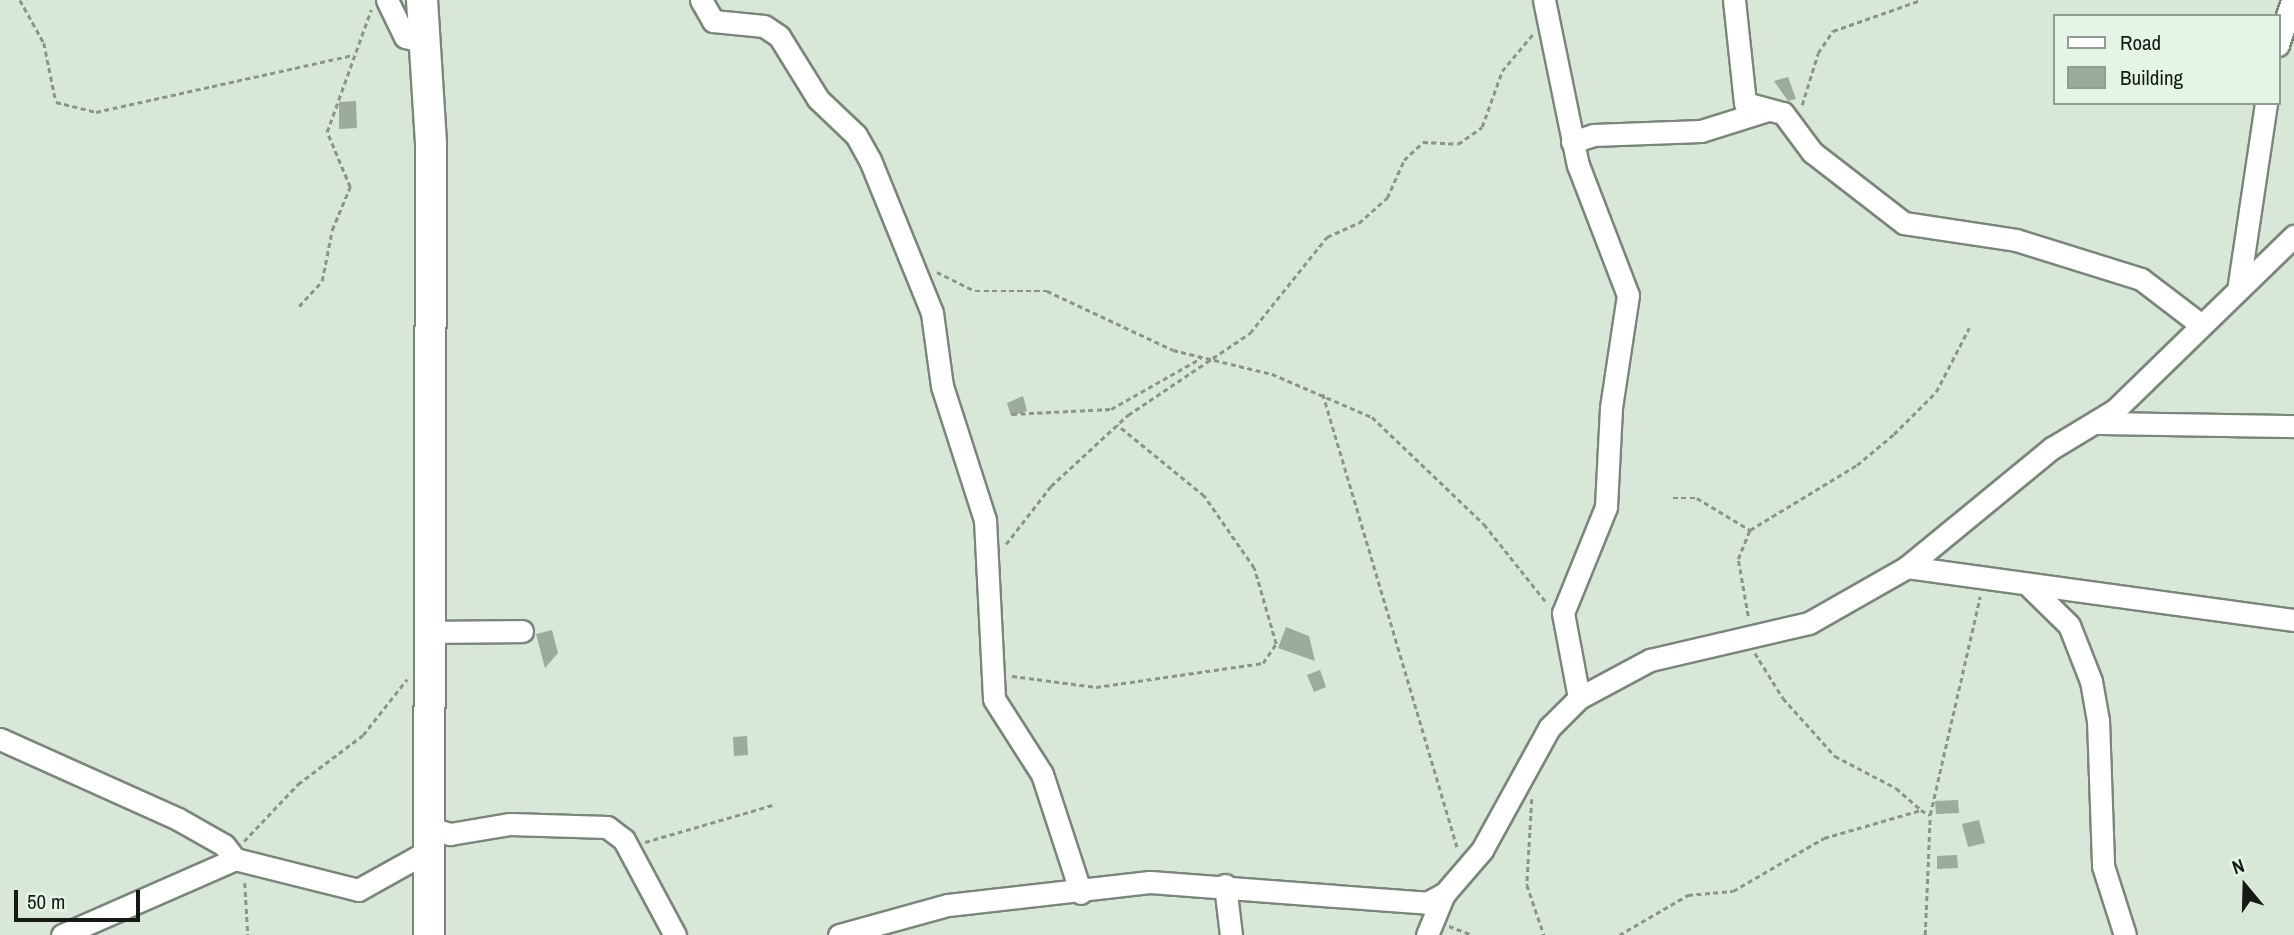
<!DOCTYPE html>
<style>
body{margin:0}
#map{position:relative;width:2294px;height:935px;overflow:hidden;background:#d8e7d8;font-family:"Archivo Narrow",sans-serif}
div>[style]{position:absolute}
[style*='--x']{left:calc(var(--x)*1px);top:calc(var(--y)*1px);width:calc(var(--w)*1px);rotate:calc(var(--a)*1deg)}
.building>*{inset:0;background:#9dab9c}
.path>*{height:2.5px;margin-top:-1.25px;transform-origin:0;background:repeating-linear-gradient(90deg,#8a948a 0 5px,transparent 0 8.5px)}
.roads{filter:drop-shadow(2px 0 #798779) drop-shadow(-2px 0 #798779) drop-shadow(0 2px #798779) drop-shadow(0 -2px #798779)}
.street>*{height:21px;margin:-10.5px;padding:0 10.5px;transform-origin:10.5px;border-radius:10.5px;background:#fff}
.secondary>*{height:30px;margin:-15px;padding:0 15px;transform-origin:15px;border-radius:15px;background:#fff}
span{translate:-50% -50%;white-space:nowrap;text-align:center;line-height:1.15;-webkit-text-stroke:5px #e5f5e5;paint-order:stroke}
.legend{position:absolute;left:2053px;top:14px;width:228px;height:91px;box-sizing:border-box;background:#e5f5e5;border:2px solid #929d92;margin:0;padding:9px 12px;list-style:none;font-size:21px;color:#151a15}
.legend li{display:flex;align-items:center;gap:14px;height:35px}
.legend b{width:35px;border:2px solid #929d92}
.north{position:absolute;left:2210px;top:851px;width:70px;height:70px;-webkit-text-stroke:5px #e5f5e5;paint-order:stroke;rotate:341deg;font-size:19px;font-weight:700;line-height:28px;text-align:center;color:#151a15}
.north::after{content:'';display:block;margin:auto;width:24px;height:32px;background:#151a15;clip-path:polygon(50% 0,100% 100%,50% 72%,0 100%)}
.scale{position:absolute;left:14px;top:890px;width:126px;height:32px;box-sizing:border-box;border:4px solid #151a15;border-top:0;padding-left:9px;font-size:21px;line-height:24px;white-space:nowrap;color:#151a15;-webkit-text-stroke:5px #e5f5e5;paint-order:stroke}
</style>
<div id="map">
<div class="building">
<i style="clip-path:polygon(1788px 77px,1796px 99px,1788px 101px,1774px 81px)"></i>
<i style="clip-path:polygon(356px 101px,357px 128px,339px 129px,339px 102px)"></i>
<i style="clip-path:polygon(1023px 396px,1027px 411px,1011px 416px,1007px 403px)"></i>
<i style="clip-path:polygon(1286px 627px,1309px 636px,1315px 661px,1278px 648px)"></i>
<i style="clip-path:polygon(552px 630px,558px 653px,545px 668px,536px 634px)"></i>
<i style="clip-path:polygon(1320px 670px,1326px 687px,1314px 692px,1307px 675px)"></i>
<i style="clip-path:polygon(747px 736px,748px 755px,734px 756px,733px 737px)"></i>
<i style="clip-path:polygon(1958px 800px,1959px 813px,1936px 814px,1935px 801px)"></i>
<i style="clip-path:polygon(1979px 820px,1985px 843px,1968px 847px,1962px 824px)"></i>
<i style="clip-path:polygon(1957px 855px,1958px 868px,1937px 869px,1937px 856px)"></i>
</div>
<div class="path">
<i style="--x:20;--y:0;--w:49;--a:60.8"></i>
<i style="--x:44;--y:43;--w:60;--a:78.5"></i>
<i style="--x:56;--y:102;--w:41;--a:14"></i>
<i style="--x:96;--y:112;--w:264;--a:-12.5"></i>
<i style="--x:1802;--y:105;--w:54;--a:-72.9"></i>
<i style="--x:1818;--y:53;--w:27;--a:-56"></i>
<i style="--x:1833;--y:31;--w:93;--a:-19.4"></i>
<i style="--x:937;--y:272;--w:42;--a:26.6"></i>
<i style="--x:975;--y:291;--w:72;--a:0"></i>
<i style="--x:1047;--y:291;--w:139;--a:25.1"></i>
<i style="--x:1173;--y:350;--w:102;--a:13.6"></i>
<i style="--x:1272;--y:374;--w:109;--a:23.3"></i>
<i style="--x:1372;--y:417;--w:155;--a:43.7"></i>
<i style="--x:1484;--y:524;--w:100;--a:51.5"></i>
<i style="--x:299;--y:306;--w:34;--a:-47"></i>
<i style="--x:322;--y:281;--w:52;--a:-78.9"></i>
<i style="--x:332;--y:230;--w:47;--a:-67.3"></i>
<i style="--x:350;--y:187;--w:60;--a:-112.7"></i>
<i style="--x:327;--y:132;--w:130;--a:-70.2"></i>
<i style="--x:1323;--y:394;--w:475;--a:73.5"></i>
<i style="--x:1012;--y:414;--w:99;--a:-2.9"></i>
<i style="--x:1111;--y:409;--w:103;--a:-29.5"></i>
<i style="--x:1673;--y:498;--w:24;--a:0"></i>
<i style="--x:1697;--y:498;--w:62;--a:31.1"></i>
<i style="--x:1006;--y:544;--w:73;--a:-52.2"></i>
<i style="--x:1051;--y:486;--w:105;--a:-42.7"></i>
<i style="--x:1128;--y:415;--w:147;--a:-33.9"></i>
<i style="--x:1250;--y:333;--w:123;--a:-51.3"></i>
<i style="--x:1327;--y:237;--w:35;--a:-24"></i>
<i style="--x:1359;--y:223;--w:38;--a:-42"></i>
<i style="--x:1387;--y:198;--w:42;--a:-65.9"></i>
<i style="--x:1404;--y:160;--w:26;--a:-43"></i>
<i style="--x:1423;--y:142;--w:35;--a:3"></i>
<i style="--x:1458;--y:144;--w:29;--a:-35"></i>
<i style="--x:1482;--y:127;--w:59;--a:-70.3"></i>
<i style="--x:1502;--y:71;--w:48;--a:-50"></i>
<i style="--x:1748;--y:616;--w:58;--a:-100"></i>
<i style="--x:1738;--y:559;--w:31;--a:-68"></i>
<i style="--x:1750;--y:530;--w:125;--a:-31.3"></i>
<i style="--x:1857;--y:465;--w:48;--a:-40"></i>
<i style="--x:1894;--y:434;--w:59;--a:-45"></i>
<i style="--x:1936;--y:392;--w:72;--a:-62.7"></i>
<i style="--x:1755;--y:653;--w:53;--a:58.1"></i>
<i style="--x:1783;--y:698;--w:78;--a:48.1"></i>
<i style="--x:1835;--y:756;--w:69;--a:27.7"></i>
<i style="--x:1896;--y:788;--w:33;--a:41"></i>
<i style="--x:1012;--y:676;--w:85;--a:7.5"></i>
<i style="--x:1096;--y:687;--w:169;--a:-8.2"></i>
<i style="--x:1263;--y:663;--w:23;--a:-56"></i>
<i style="--x:1276;--y:644;--w:79;--a:-106.1"></i>
<i style="--x:1254;--y:568;--w:88;--a:-124.8"></i>
<i style="--x:1204;--y:496;--w:112;--a:-140.8"></i>
<i style="--x:1532;--y:799;--w:86;--a:93.3"></i>
<i style="--x:1527;--y:885;--w:53;--a:71.2"></i>
<i style="--x:244;--y:841;--w:79;--a:-46.5"></i>
<i style="--x:298;--y:784;--w:81;--a:-37"></i>
<i style="--x:363;--y:735;--w:71;--a:-51.8"></i>
<i style="--x:645;--y:842;--w:136;--a:-16.2"></i>
<i style="--x:245;--y:883;--w:52;--a:86.7"></i>
<i style="--x:1449;--y:926;--w:25;--a:21"></i>
<i style="--x:1619;--y:935;--w:80;--a:-30.1"></i>
<i style="--x:1688;--y:895;--w:45;--a:-5.1"></i>
<i style="--x:1733;--y:891;--w:105;--a:-30.2"></i>
<i style="--x:1824;--y:838;--w:101;--a:-16.1"></i>
<i style="--x:1921;--y:810;--w:10;--a:29"></i>
<i style="--x:1925;--y:935;--w:120;--a:-87.6"></i>
<i style="--x:1930;--y:815;--w:224;--a:-77.1"></i>
</div>
<div class="roads">
<div class="street">
<i style="--x:387;--y:0;--w:41;--a:64.1"></i>
<i style="--x:405;--y:37;--w:22;--a:13"></i>
<i style="--x:701;--y:0;--w:24;--a:60"></i>
<i style="--x:713;--y:21;--w:51;--a:5.6"></i>
<i style="--x:764;--y:26;--w:18;--a:34"></i>
<i style="--x:779;--y:36;--w:74;--a:58.2"></i>
<i style="--x:818;--y:99;--w:52;--a:43.5"></i>
<i style="--x:856;--y:135;--w:29;--a:61"></i>
<i style="--x:870;--y:160;--w:165;--a:67.9"></i>
<i style="--x:932;--y:313;--w:74;--a:82.2"></i>
<i style="--x:942;--y:386;--w:141;--a:72.2"></i>
<i style="--x:985;--y:520;--w:179;--a:87.1"></i>
<i style="--x:994;--y:699;--w:89;--a:57.4"></i>
<i style="--x:1042;--y:774;--w:125;--a:71.9"></i>
<i style="--x:1544;--y:0;--w:168;--a:78.4"></i>
<i style="--x:1578;--y:165;--w:139;--a:69"></i>
<i style="--x:1628;--y:295;--w:114;--a:98.6"></i>
<i style="--x:1611;--y:408;--w:99;--a:92.9"></i>
<i style="--x:1606;--y:507;--w:114;--a:112.1"></i>
<i style="--x:1563;--y:613;--w:86;--a:79.3"></i>
<i style="--x:1734;--y:0;--w:104;--a:83.9"></i>
<i style="--x:1745;--y:103;--w:39;--a:15"></i>
<i style="--x:1783;--y:113;--w:49;--a:53.4"></i>
<i style="--x:1812;--y:152;--w:116;--a:37.7"></i>
<i style="--x:1904;--y:223;--w:113;--a:8.6"></i>
<i style="--x:2016;--y:240;--w:131;--a:17.3"></i>
<i style="--x:2141;--y:279;--w:74;--a:37.3"></i>
<i style="--x:2278;--y:45;--w:47;--a:-72.7"></i>
<i style="--x:1572;--y:142;--w:22;--a:-18"></i>
<i style="--x:1593;--y:135;--w:108;--a:-2.1"></i>
<i style="--x:1701;--y:131;--w:70;--a:-17.4"></i>
<i style="--x:2239;--y:284;--w:183;--a:-81.5"></i>
<i style="--x:2096;--y:423;--w:198;--a:0.9"></i>
<i style="--x:1907;--y:567;--w:391;--a:7.8"></i>
<i style="--x:2030;--y:587;--w:54;--a:44.3"></i>
<i style="--x:2069;--y:625;--w:60;--a:68.6"></i>
<i style="--x:2091;--y:681;--w:40;--a:80"></i>
<i style="--x:2098;--y:720;--w:146;--a:88"></i>
<i style="--x:2103;--y:866;--w:72;--a:72.3"></i>
<i style="--x:433;--y:632;--w:89;--a:-0.6"></i>
<i style="--x:0;--y:739;--w:195;--a:24.2"></i>
<i style="--x:178;--y:819;--w:53;--a:29.5"></i>
<i style="--x:224;--y:845;--w:18;--a:52"></i>
<i style="--x:430;--y:828;--w:21;--a:17"></i>
<i style="--x:450;--y:834;--w:61;--a:-9.5"></i>
<i style="--x:510;--y:824;--w:97;--a:1.8"></i>
<i style="--x:607;--y:827;--w:21;--a:37"></i>
<i style="--x:624;--y:840;--w:108;--a:61.8"></i>
<i style="--x:1225;--y:885;--w:50;--a:83.2"></i>
<i style="--x:62;--y:935;--w:189;--a:-23.7"></i>
<i style="--x:235;--y:859;--w:127;--a:14.1"></i>
<i style="--x:358;--y:890;--w:82;--a:-29.1"></i>
<i style="--x:839;--y:935;--w:113;--a:-15.4"></i>
<i style="--x:948;--y:905;--w:203;--a:-6.5"></i>
<i style="--x:1150;--y:882;--w:278;--a:4.3"></i>
<i style="--x:1427;--y:903;--w:21;--a:-29"></i>
<i style="--x:1445;--y:893;--w:57;--a:-49.3"></i>
<i style="--x:1482;--y:850;--w:139;--a:-61.2"></i>
<i style="--x:1549;--y:728;--w:42;--a:-45"></i>
<i style="--x:1579;--y:698;--w:81;--a:-28.2"></i>
<i style="--x:1650;--y:660;--w:163;--a:-13.1"></i>
<i style="--x:1809;--y:623;--w:113;--a:-29.7"></i>
<i style="--x:1907;--y:567;--w:188;--a:-39.4"></i>
<i style="--x:2052;--y:448;--w:74;--a:-31.1"></i>
<i style="--x:2115;--y:410;--w:250;--a:-44.2"></i>
<i style="--x:1427;--y:935;--w:44;--a:-67.5"></i>
</div>
<div class="secondary">
<i style="--x:422;--y:0;--w:145;--a:86.4"></i>
<i style="--x:431;--y:145;--w:790;--a:90.15"></i>
</div>
</div>
<ul class="legend">
<li><b style="height:9px;background:#fff"></b>Road</li>
<li><b style="height:19px;background:#9dab9c"></b>Building</li>
</ul>
<div class="north">N</div>
<div class="scale">50 m</div>
</div>
